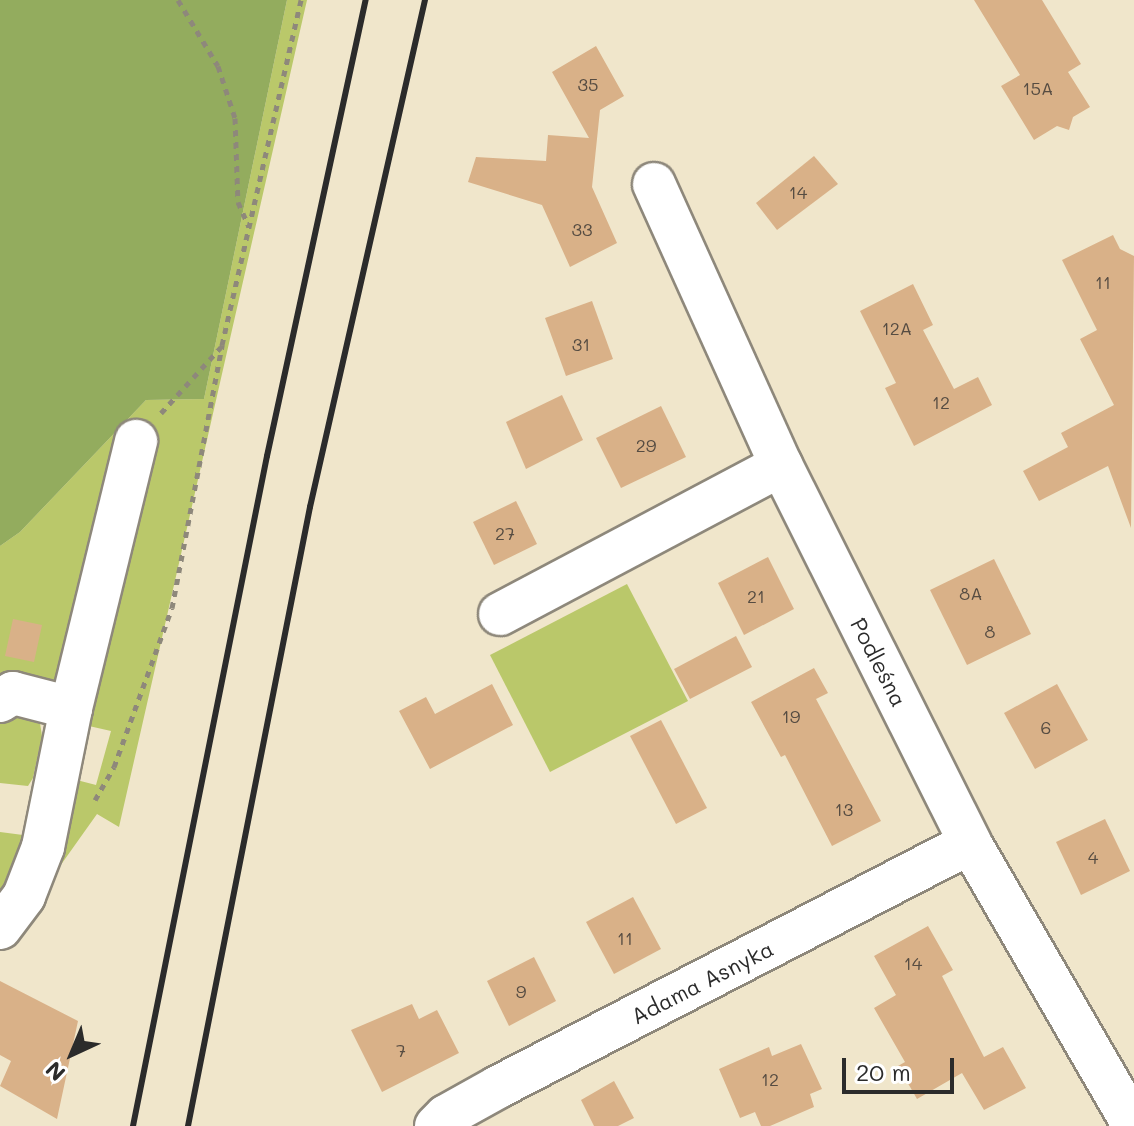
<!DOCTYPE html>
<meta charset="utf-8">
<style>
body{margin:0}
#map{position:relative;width:1134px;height:1126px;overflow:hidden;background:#f0e6cb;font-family:Mali,sans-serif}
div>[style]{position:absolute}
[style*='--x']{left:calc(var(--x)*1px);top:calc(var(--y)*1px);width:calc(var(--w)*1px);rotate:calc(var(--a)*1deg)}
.green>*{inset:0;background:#bac86a}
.forest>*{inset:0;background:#93ac5e}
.building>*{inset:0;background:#d9b188}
.path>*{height:5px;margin-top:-2.5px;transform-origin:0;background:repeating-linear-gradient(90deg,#8e887b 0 6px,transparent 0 12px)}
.roads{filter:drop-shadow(2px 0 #8e887b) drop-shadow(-2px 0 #8e887b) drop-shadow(0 2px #8e887b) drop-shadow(0 -2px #8e887b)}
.minor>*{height:42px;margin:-21px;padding:0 21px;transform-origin:21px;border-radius:21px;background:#fff}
.rail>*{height:6px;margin:-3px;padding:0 3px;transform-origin:3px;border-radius:3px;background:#2b2b2b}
span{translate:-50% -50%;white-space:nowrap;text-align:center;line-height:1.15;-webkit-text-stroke:6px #fff;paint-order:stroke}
.number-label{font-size:18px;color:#564c42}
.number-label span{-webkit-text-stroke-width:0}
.street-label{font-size:22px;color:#2b2b2b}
.north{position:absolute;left:32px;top:1014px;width:80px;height:80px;-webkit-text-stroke:6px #fff;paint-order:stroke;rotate:224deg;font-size:22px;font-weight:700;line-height:32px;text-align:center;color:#2b2b2b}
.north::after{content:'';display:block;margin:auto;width:28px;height:36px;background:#2b2b2b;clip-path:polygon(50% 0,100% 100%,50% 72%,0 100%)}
.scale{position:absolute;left:842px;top:1058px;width:112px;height:36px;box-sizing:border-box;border:4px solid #2b2b2b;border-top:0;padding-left:10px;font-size:24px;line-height:28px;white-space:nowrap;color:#2b2b2b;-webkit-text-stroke:6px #fff;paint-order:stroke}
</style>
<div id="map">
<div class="green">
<i style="clip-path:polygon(287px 0,307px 0,119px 827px,97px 814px,38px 897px,69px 778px,96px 785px,111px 731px,80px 724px,67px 671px,27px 712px,40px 723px,42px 736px,33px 778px,28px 786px,0 783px,0 546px,20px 532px,146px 400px,204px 399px)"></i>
<i style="clip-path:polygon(627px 584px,688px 701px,550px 772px,490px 655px)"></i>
<i style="clip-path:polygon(0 832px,23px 835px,24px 858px,0 910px)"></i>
</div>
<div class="forest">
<i style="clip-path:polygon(0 0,287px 0,204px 399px,146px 400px,20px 532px,0 546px)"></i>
</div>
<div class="building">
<i style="clip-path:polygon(974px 0,1042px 0,1081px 64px,1068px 72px,1090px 107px,1073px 117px,1069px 130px,1057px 126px,1034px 140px,1001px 86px,1020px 75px)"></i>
<i style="clip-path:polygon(596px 46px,624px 96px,600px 110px,592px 187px,617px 243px,570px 267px,542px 205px,468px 182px,476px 157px,546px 161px,548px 135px,589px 138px,552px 72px)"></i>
<i style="clip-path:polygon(814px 156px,838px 184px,777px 230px,756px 203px)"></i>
<i style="clip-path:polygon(1113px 235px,1120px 249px,1134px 256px,1131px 528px,1108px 466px,1039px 501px,1023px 471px,1068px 447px,1061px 433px,1114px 405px,1080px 339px,1097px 330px,1062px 260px)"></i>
<i style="clip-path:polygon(913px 284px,933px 325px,923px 330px,954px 389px,978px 377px,992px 405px,914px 446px,885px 388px,896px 383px,860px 311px)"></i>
<i style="clip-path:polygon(592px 301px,613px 359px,566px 376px,545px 318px)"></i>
<i style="clip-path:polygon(562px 395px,583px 440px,526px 469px,506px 422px)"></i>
<i style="clip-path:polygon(661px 406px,686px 457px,621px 488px,596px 438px)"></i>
<i style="clip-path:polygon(516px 501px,537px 544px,494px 565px,473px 522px)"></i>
<i style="clip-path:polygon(768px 557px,794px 609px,744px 635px,718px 583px)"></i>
<i style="clip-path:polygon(994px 559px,1031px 634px,967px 665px,930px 590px)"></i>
<i style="clip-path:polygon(13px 619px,42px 625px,34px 662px,5px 656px)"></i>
<i style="clip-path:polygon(736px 636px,752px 667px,690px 699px,674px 669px)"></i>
<i style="clip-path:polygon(814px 668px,828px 693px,816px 699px,881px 821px,832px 846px,785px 755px,781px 757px,751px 702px)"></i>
<i style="clip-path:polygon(492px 684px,513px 725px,430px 769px,399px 711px,426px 697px,435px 714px)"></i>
<i style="clip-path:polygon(1057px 684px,1088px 740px,1035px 769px,1004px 713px)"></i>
<i style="clip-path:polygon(661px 720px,707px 808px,676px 824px,630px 736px)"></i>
<i style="clip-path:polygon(1105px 819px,1130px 871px,1081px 895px,1056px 842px)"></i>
<i style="clip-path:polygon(633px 897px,661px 949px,614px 974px,586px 922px)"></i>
<i style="clip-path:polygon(928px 926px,953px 970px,942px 976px,984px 1057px,1003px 1047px,1026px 1088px,984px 1110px,962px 1073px,917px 1099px,898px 1066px,905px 1062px,874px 1008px,896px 995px,874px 956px)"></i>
<i style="clip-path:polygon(534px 957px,556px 1001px,509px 1026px,487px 981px)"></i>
<i style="clip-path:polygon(0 981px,78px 1021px,57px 1119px,0 1086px,11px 1061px,0 1055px)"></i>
<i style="clip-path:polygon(412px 1004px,419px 1019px,437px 1010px,459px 1053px,382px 1092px,351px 1030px)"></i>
<i style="clip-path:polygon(801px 1044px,822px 1089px,810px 1094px,814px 1107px,770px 1126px,761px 1126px,755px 1112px,740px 1118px,719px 1069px,769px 1047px,772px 1056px)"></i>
<i style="clip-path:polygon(614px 1081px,634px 1118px,618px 1126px,594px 1126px,581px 1100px)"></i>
</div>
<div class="path">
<i style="--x:178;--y:0;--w:77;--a:58.8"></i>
<i style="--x:218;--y:66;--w:55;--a:71.9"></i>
<i style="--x:235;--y:118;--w:84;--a:88"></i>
<i style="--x:238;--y:202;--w:27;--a:66"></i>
<i style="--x:161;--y:413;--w:89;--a:-47.7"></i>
<i style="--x:95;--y:800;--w:38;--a:-60"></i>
<i style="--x:114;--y:767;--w:169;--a:-70"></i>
<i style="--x:172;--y:608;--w:268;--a:-79.2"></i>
<i style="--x:222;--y:345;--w:354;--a:-77.1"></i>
</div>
<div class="roads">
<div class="minor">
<i style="--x:654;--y:184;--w:308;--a:65.7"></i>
<i style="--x:781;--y:465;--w:423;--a:63.4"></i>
<i style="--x:970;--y:843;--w:327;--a:59.9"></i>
<i style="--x:500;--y:614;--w:318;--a:-27.9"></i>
<i style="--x:0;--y:701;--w:15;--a:-32"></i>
<i style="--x:13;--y:693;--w:60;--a:14.5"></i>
<i style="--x:0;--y:928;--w:40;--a:-53"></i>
<i style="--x:24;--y:896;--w:53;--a:-68.8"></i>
<i style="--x:43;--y:847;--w:142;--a:-78.6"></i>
<i style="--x:71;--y:708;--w:275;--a:-76.3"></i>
<i style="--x:436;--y:1126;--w:14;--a:-45"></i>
<i style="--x:446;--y:1116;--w:60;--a:-29.1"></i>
<i style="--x:498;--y:1087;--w:531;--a:-27.34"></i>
</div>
</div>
<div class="rail">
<i style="--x:133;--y:1126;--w:683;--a:-78.69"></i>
<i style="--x:267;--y:456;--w:467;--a:-77.8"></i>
<i style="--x:188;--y:1126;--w:631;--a:-78.85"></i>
<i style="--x:310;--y:507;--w:520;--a:-77.22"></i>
</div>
<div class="number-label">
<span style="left:588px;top:84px">35</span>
<span style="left:1038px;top:88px">15A</span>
<span style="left:798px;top:192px">14</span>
<span style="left:582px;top:229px">33</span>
<span style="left:1103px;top:282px">11</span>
<span style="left:897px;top:328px">12A</span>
<span style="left:581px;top:344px">31</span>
<span style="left:941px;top:402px">12</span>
<span style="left:646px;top:445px">29</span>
<span style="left:505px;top:533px">27</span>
<span style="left:971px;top:593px">8A</span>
<span style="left:756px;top:596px">21</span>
<span style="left:990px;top:631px">8</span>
<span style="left:791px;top:716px">19</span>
<span style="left:1046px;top:727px">6</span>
<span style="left:844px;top:809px">13</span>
<span style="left:1093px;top:857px">4</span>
<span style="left:625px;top:938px">11</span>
<span style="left:913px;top:963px">14</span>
<span style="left:521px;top:991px">9</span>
<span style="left:401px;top:1050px">7</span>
<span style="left:770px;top:1079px">12</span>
</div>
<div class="street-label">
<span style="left:879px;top:662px;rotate:63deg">Podleśna</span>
<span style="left:702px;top:982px;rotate:-27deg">Adama Asnyka</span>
</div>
<div class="north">N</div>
<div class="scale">20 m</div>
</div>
